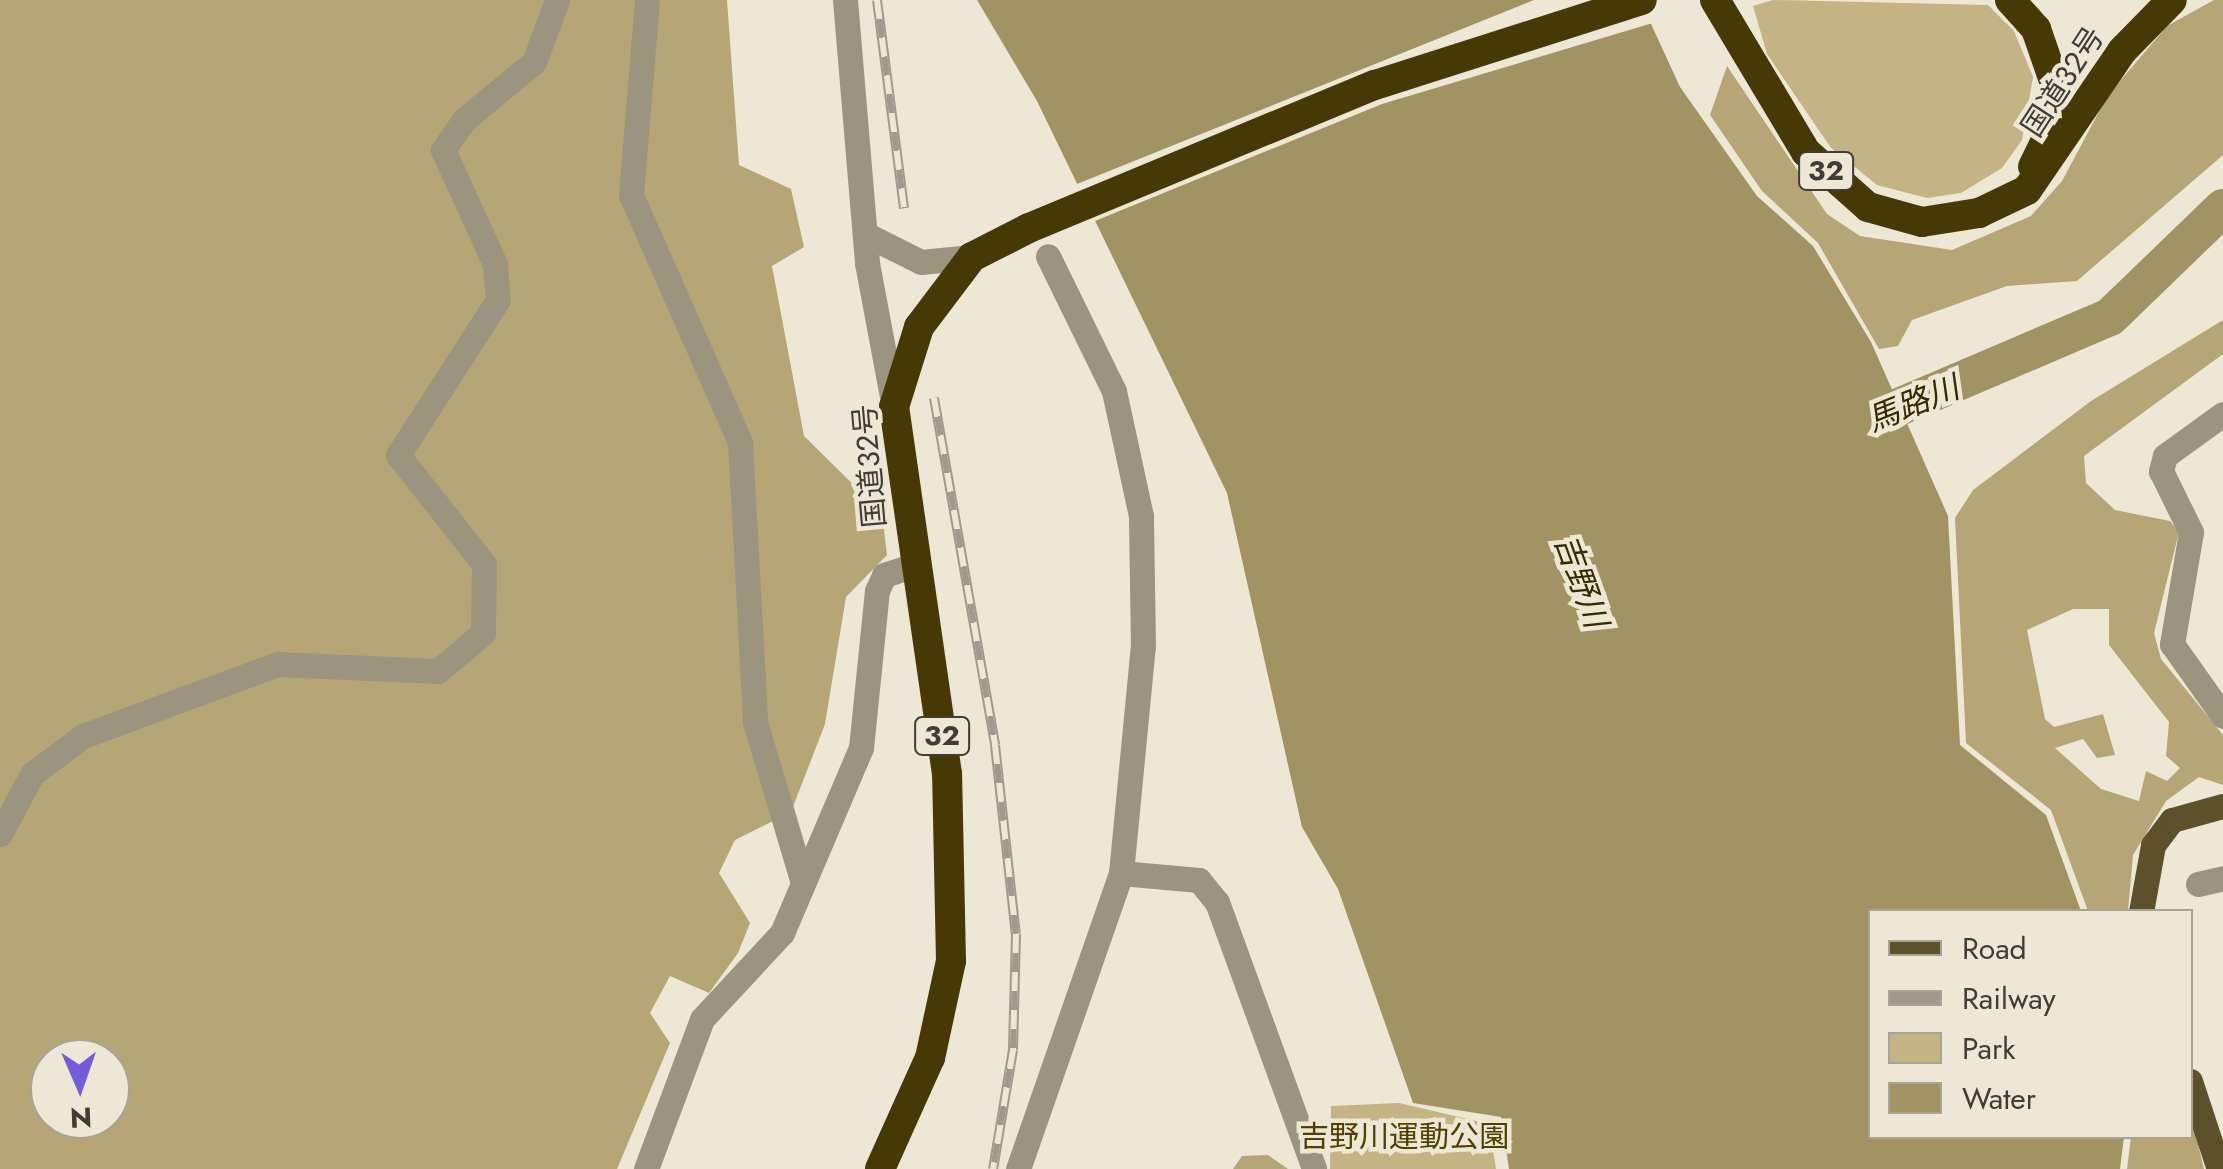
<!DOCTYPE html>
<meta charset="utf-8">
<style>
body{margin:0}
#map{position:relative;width:2223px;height:1169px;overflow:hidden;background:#ede7d6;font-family:Jost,"Noto Sans JP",sans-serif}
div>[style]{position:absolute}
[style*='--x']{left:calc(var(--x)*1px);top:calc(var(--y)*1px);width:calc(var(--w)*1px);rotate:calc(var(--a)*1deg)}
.green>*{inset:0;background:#c4b484}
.forest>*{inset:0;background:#b6a676}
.water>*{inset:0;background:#a29363}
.pier>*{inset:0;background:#ede7d6}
.river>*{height:38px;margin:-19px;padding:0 19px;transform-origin:19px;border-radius:19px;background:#a29363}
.minor>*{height:25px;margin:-12.5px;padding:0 12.5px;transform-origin:12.5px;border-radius:12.5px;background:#9b9580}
.major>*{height:25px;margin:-12.5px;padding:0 12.5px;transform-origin:12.5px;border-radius:12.5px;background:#5d512b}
.highway>*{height:30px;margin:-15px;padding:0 15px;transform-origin:15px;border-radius:15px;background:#473906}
.rail>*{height:10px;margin-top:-5px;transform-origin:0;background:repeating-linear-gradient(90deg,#ede7d6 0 19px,#9e9a8d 0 38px);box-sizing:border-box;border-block:2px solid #9e9a8d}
span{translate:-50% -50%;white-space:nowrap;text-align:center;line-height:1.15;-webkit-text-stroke:9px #ede7d6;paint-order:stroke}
.shield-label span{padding:2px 8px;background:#ede7d6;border:2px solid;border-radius:8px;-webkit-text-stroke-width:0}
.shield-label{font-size:28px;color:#3f3d36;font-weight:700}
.street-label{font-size:30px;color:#3f3d36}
.park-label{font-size:30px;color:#514000}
.water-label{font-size:32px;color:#362a00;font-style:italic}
.legend{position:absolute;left:1868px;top:909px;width:325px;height:230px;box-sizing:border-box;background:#ede7d6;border:2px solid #a7a396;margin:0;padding:12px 18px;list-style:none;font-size:30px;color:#3f3d36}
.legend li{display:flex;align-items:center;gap:20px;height:50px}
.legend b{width:50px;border:2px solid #a7a396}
.north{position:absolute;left:30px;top:1039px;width:100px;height:100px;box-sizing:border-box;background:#ede7d6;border:2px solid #a7a396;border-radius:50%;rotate:178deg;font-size:28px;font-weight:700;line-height:40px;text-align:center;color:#3f3d36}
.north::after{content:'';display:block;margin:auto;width:35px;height:45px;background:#735cd7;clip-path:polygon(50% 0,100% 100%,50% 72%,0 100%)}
</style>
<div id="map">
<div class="green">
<i style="clip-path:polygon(1773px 0,1988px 5px,2014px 31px,2033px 77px,2022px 140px,2002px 168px,1961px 193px,1927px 198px,1877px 185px,1831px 148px,1767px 54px,1753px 6px)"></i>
<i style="clip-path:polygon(1399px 1103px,1489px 1124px,1496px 1169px,1330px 1169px,1331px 1106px)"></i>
</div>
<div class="forest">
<i style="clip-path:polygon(evenodd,0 0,727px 0,739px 165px,791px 189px,804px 247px,772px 266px,804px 436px,882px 513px,887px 555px,846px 597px,825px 724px,791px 812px,735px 840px,719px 873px,750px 923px,738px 953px,709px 993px,670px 976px,650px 1013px,670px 1043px,617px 1169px,0 1169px,0 0,50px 1059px,110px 1059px,110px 1119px,50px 1119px,50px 1059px)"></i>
<i style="clip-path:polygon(2214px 0,2223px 0,2223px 155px,2077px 281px,2007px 286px,1912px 320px,1898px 346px,1879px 349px,1818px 243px,1762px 191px,1710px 115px,1727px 66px,1827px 214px,1860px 236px,1952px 250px,2031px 216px,2062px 181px,2108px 95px,2167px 26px)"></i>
<i style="clip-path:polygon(evenodd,2223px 320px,2223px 354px,2084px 456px,2086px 483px,2115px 510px,2170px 521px,2179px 532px,2154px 633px,2161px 659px,2223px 735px,2223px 785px,2199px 777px,2166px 801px,2133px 855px,2128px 911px,2088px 911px,2051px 810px,1966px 743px,1955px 518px,1973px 490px,2091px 401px,2223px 320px,2073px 609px,2109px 609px,2109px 645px,2169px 722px,2166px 756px,2180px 768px,2167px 781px,2146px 771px,2139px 801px,2101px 789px,2055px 748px,2083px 739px,2097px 758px,2115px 755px,2103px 714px,2054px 727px,2045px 719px,2027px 630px,2073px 609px)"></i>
<i style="clip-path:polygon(2191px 1115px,2204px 1169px,2127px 1169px,2131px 1137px,2190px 1136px)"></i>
<i style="clip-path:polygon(1268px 1155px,1288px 1169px,1233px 1169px,1242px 1156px)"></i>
</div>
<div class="water">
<i style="clip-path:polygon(977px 0,1640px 0,1680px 87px,1757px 196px,1813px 246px,1871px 342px,1948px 516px,1960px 745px,2046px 815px,2081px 911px,1870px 912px,1870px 1136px,2124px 1137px,2120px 1169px,1509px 1169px,1501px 1117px,1413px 1103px,1338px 889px,1302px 827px,1227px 493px,1037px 101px)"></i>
</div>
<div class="pier">
<i style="clip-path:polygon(1534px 0,1646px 0,1656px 22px,1382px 104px,1090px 223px,1072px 186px)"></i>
</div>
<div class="river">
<i style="--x:1852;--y:427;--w:280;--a:-23.1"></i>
<i style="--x:2110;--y:317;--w:157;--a:-44"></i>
</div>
<div class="minor">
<i style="--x:647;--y:0;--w:196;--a:94.7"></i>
<i style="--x:631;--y:195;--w:270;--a:66.2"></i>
<i style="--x:740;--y:442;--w:280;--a:86.9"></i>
<i style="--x:755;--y:722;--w:168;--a:73.4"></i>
<i style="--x:845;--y:0;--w:264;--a:85.2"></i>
<i style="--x:867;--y:263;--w:147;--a:79.4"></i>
<i style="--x:867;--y:235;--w:60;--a:26.6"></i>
<i style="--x:921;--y:262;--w:51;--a:-5.6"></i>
<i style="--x:2223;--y:414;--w:72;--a:144.1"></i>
<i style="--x:2165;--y:456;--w:16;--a:105"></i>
<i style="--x:2161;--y:471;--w:68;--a:63.8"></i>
<i style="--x:2191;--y:532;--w:114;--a:99.6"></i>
<i style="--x:2172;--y:644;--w:88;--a:54.7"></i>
<i style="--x:0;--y:834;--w:68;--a:-61.9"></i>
<i style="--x:32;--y:774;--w:64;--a:-36.7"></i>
<i style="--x:83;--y:736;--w:208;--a:-20.3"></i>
<i style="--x:278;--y:664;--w:160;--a:2.5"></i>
<i style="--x:438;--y:671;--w:59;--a:-40.2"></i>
<i style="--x:483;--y:633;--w:69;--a:-89.2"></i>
<i style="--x:484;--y:564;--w:139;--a:-128.3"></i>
<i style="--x:398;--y:455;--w:184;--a:-57.2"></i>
<i style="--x:498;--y:300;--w:36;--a:-95"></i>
<i style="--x:495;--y:264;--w:125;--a:-114.5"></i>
<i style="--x:443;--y:150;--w:38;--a:-55"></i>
<i style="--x:465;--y:119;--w:89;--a:-39.6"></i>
<i style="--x:534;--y:62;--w:66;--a:-69.6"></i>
<i style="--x:1121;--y:873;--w:78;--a:5.1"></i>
<i style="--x:1199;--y:880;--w:28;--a:51"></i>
<i style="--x:1217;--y:902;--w:284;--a:70"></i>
<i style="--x:2198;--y:884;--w:26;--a:-13"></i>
<i style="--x:646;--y:1169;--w:160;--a:-69.5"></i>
<i style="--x:702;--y:1019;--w:117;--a:-47.1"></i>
<i style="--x:782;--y:933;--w:201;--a:-66.9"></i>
<i style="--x:861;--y:748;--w:158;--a:-84.2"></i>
<i style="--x:877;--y:591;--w:17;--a:-66"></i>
<i style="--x:884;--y:575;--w:33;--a:-18"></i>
<i style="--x:1018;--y:1169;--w:313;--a:-70.8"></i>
<i style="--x:1121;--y:873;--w:228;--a:-84.5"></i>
<i style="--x:1143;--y:646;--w:130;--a:-90.9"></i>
<i style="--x:1141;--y:516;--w:128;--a:-102.2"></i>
<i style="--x:1114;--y:391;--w:150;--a:-116.1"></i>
</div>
<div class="major">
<i style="--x:2141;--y:912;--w:68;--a:-79.8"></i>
<i style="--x:2153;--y:845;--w:31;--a:-53"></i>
<i style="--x:2172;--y:820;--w:53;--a:-15.4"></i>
<i style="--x:2190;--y:1081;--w:93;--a:71.8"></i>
</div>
<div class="highway">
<i style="--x:1715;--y:0;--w:177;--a:59.1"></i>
<i style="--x:1806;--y:152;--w:83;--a:41.6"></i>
<i style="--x:1868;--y:207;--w:56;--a:15.5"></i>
<i style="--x:1922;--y:222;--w:58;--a:-9"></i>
<i style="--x:1979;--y:213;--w:53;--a:-25.6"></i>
<i style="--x:2027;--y:190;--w:168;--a:-55.6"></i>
<i style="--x:2122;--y:51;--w:71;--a:-45.6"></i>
<i style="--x:2010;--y:0;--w:39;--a:48"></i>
<i style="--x:2036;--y:29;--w:58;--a:70.9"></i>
<i style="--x:2055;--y:84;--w:52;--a:97.7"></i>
<i style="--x:2048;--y:136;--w:34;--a:116"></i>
<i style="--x:880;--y:1169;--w:122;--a:-65.8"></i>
<i style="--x:930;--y:1058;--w:99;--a:-77.8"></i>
<i style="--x:951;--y:961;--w:187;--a:-91.2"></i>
<i style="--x:947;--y:774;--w:371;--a:-98.2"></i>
<i style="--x:894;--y:407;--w:84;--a:-72.6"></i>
<i style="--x:919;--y:327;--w:88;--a:-52.9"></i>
<i style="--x:972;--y:257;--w:64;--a:-27"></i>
<i style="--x:1029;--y:228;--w:374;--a:-22.5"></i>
<i style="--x:1375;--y:85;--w:280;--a:-17.7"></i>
</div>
<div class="rail">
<i style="--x:877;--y:0;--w:210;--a:82.6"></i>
<i style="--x:934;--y:398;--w:352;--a:80"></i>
<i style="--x:995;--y:745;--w:190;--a:83.7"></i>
<i style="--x:1016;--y:934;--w:116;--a:91.5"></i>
<i style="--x:1013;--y:1050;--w:121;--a:99.5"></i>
</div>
<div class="shield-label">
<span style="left:1826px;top:171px">32</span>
<span style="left:942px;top:736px">32</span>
</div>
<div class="street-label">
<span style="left:2063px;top:82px;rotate:-57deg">国道32号</span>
<span style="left:870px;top:466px;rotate:-95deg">国道32号</span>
</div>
<div class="park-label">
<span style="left:1404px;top:1137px">吉野川運動公園</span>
</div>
<div class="water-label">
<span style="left:1913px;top:404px;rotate:-22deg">馬路川</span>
<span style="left:1581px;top:581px;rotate:70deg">吉野川</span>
</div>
<ul class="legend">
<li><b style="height:12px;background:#5d512b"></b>Road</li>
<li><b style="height:12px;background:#9e9a8d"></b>Railway</li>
<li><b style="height:28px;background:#c4b484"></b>Park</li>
<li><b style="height:28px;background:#a29363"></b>Water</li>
</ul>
<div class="north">N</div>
</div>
